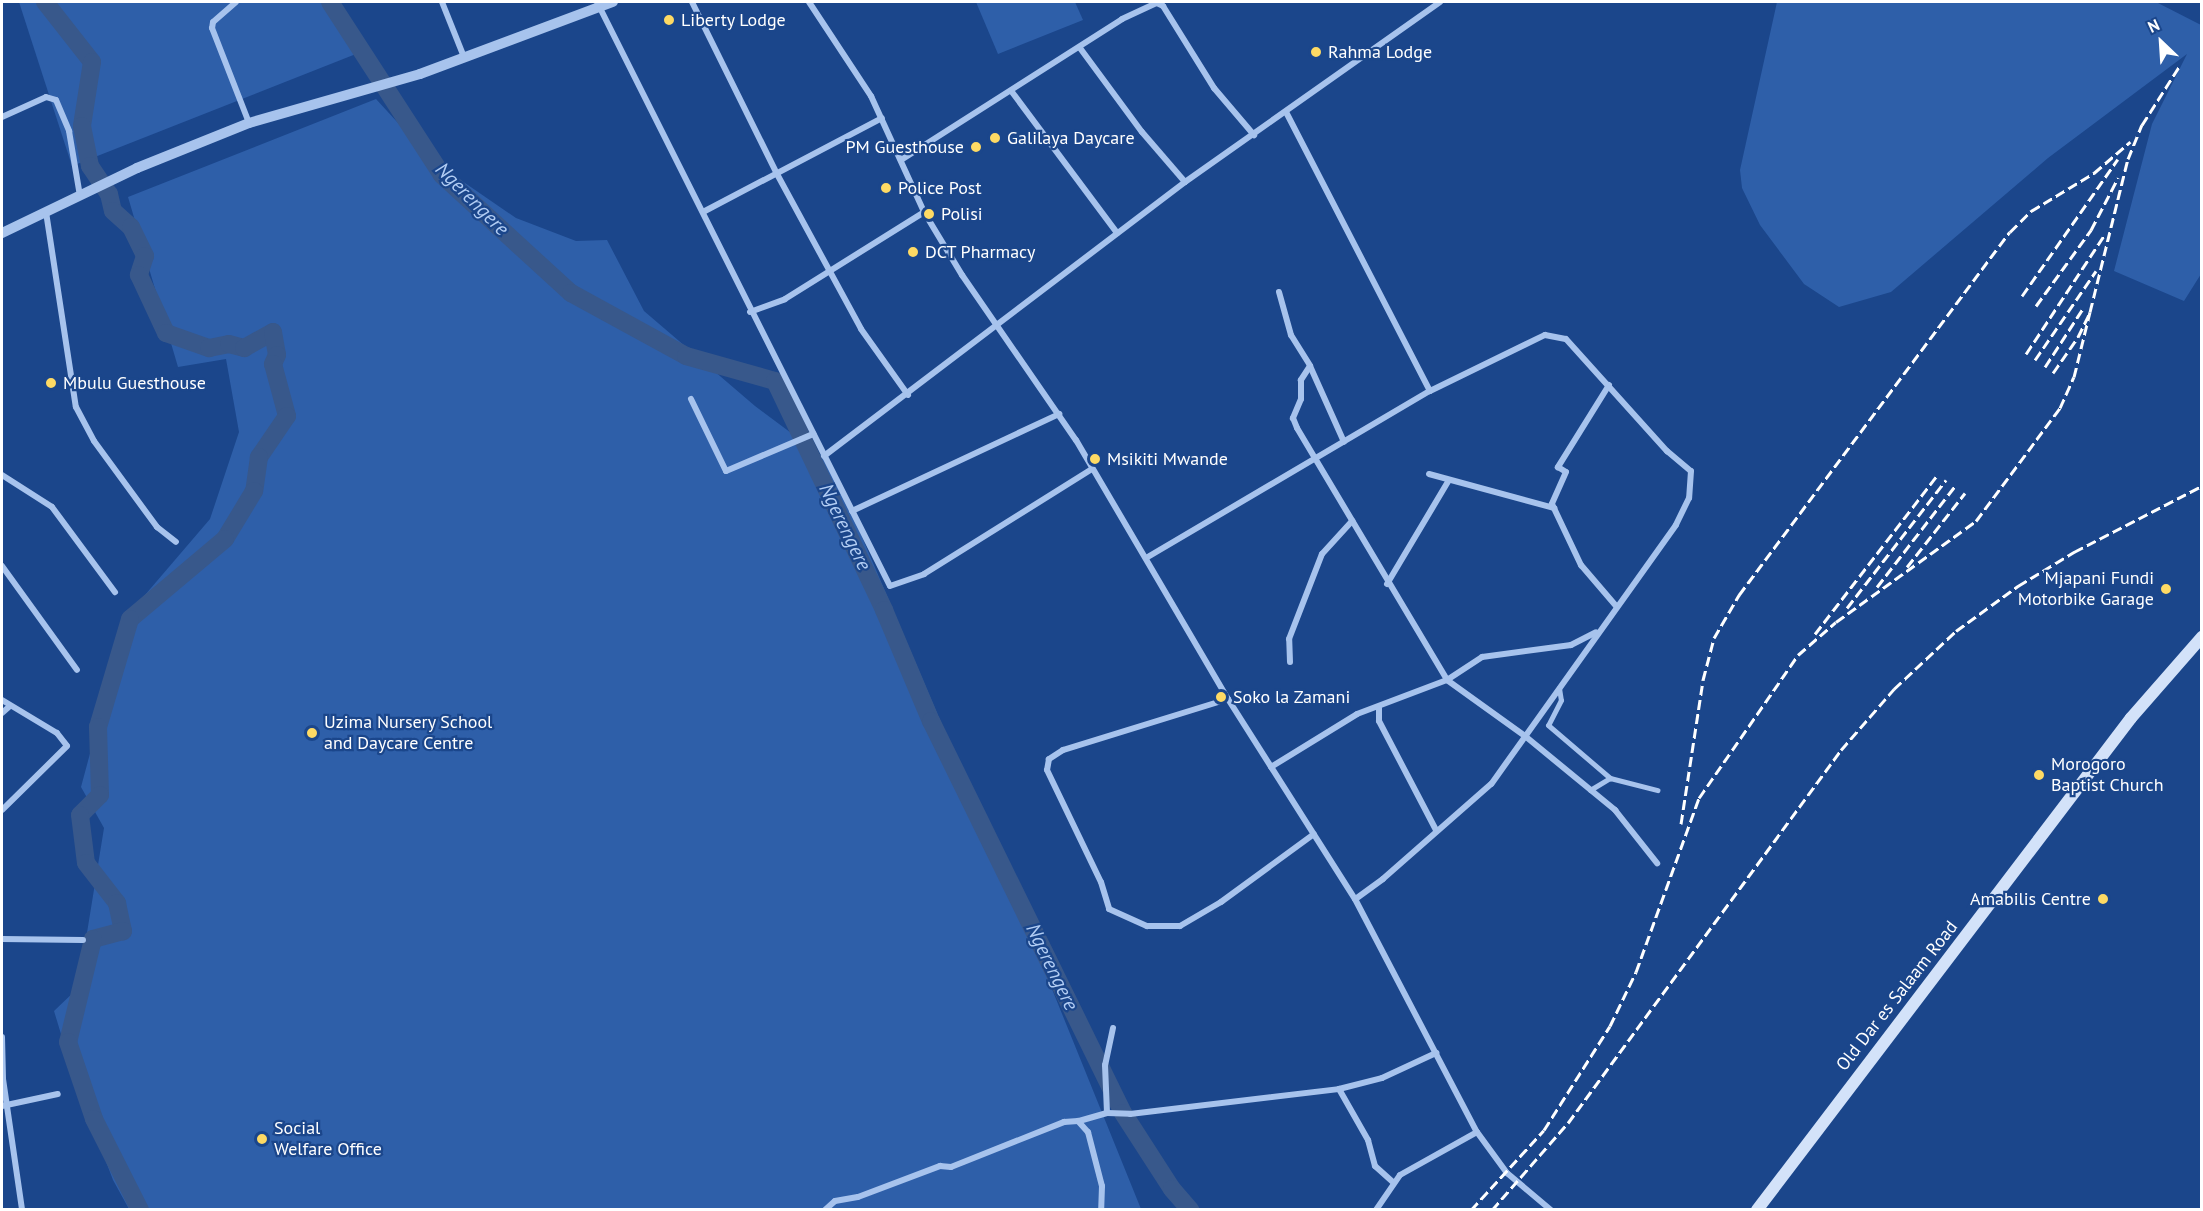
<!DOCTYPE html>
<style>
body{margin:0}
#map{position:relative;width:2203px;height:1211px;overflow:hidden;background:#1b468b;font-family:"PT Sans",sans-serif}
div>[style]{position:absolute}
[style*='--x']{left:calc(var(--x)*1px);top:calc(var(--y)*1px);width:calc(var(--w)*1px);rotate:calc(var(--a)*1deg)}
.green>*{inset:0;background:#2e5fa9}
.river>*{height:18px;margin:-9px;padding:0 9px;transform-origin:9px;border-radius:9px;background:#38588b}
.pedestrian>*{height:5px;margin:-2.5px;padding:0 2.5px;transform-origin:2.5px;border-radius:2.5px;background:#a7c3ed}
.minor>*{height:6px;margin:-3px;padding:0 3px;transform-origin:3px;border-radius:3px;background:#a7c3ed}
.tertiary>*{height:10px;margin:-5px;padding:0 5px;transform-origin:5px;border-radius:5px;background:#a7c3ed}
.secondary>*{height:12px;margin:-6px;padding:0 6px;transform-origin:6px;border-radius:6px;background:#d3e2f9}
.rail>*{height:3px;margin-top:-1.5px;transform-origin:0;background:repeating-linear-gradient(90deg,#fff 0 10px,transparent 0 14.5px)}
.dots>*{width:16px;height:16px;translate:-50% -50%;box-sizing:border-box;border:3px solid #1b468b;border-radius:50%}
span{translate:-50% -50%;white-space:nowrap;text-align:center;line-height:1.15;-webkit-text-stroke:4.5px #1b468b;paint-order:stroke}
.poi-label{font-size:18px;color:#fff}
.left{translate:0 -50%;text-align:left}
.right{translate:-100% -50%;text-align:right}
.street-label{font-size:18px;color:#fff}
.water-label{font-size:20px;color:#b2cdf4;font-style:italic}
.frame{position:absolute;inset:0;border:3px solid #fff;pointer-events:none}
.north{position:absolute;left:2131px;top:12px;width:60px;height:60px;-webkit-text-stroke:4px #1b468b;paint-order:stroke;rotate:335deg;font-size:16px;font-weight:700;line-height:24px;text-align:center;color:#fff}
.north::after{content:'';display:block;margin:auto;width:21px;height:27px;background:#fff;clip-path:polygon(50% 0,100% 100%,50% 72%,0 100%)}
</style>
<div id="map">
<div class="green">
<i style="clip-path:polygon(19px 2px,324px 2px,361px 52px,72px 166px)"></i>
<i style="clip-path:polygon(976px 2px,1075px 2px,1083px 20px,998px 54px)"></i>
<i style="clip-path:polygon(1777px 2px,2156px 2px,2201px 25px,2201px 274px,2184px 301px,2114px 271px,2152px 124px,2187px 54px,2048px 158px,1891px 292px,1839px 307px,1804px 284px,1760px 225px,1742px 188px,1740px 170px)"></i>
<i style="clip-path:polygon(376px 99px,433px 161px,516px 218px,576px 241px,607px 240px,644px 311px,755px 406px,830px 462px,1001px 863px,1141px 1209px,129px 1209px,113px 1180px,74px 1077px,54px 1011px,78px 988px,104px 828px,81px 787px,127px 616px,210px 519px,239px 432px,226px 359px,178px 367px,128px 197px)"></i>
</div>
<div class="river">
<i style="--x:45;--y:2;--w:76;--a:51.9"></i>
<i style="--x:92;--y:62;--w:65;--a:98.9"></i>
<i style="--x:82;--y:126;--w:41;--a:78.7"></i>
<i style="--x:90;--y:166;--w:34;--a:56"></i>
<i style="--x:109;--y:194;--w:17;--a:77"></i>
<i style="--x:113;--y:211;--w:24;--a:42"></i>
<i style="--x:131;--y:227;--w:32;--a:64"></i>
<i style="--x:145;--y:256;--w:20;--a:108"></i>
<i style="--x:139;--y:275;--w:64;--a:65"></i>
<i style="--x:166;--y:333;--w:46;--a:19.2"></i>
<i style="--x:209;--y:348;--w:20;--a:-11"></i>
<i style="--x:229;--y:344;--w:16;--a:15"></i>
<i style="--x:244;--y:348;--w:33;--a:-29"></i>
<i style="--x:273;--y:332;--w:23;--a:80"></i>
<i style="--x:277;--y:355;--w:10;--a:114"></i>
<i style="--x:273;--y:364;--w:54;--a:74.9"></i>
<i style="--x:287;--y:416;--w:50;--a:124.3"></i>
<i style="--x:259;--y:457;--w:34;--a:98"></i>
<i style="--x:254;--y:491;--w:56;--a:121.1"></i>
<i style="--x:225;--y:539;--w:124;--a:139.9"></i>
<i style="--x:130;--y:619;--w:113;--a:106.5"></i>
<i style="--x:98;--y:727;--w:68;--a:88.3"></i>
<i style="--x:100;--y:795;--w:28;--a:135"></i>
<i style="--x:80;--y:815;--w:48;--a:82.9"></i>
<i style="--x:86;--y:863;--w:51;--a:52.2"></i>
<i style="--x:117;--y:903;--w:29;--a:78"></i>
<i style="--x:123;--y:931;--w:31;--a:165"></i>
<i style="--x:93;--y:939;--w:106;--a:103.6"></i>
<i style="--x:68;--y:1042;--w:81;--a:71.3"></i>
<i style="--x:94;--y:1119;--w:102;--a:63.2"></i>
<i style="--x:330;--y:2;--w:206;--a:57.1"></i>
<i style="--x:442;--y:175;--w:175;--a:42.5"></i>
<i style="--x:571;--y:293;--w:131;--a:28.7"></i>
<i style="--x:686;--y:356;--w:92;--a:15.7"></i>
<i style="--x:775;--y:381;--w:254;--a:64.5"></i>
<i style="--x:884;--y:610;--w:121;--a:67.1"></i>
<i style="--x:931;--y:721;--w:436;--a:63.9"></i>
<i style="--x:1123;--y:1113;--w:90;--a:57.2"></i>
<i style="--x:1172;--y:1189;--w:28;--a:49"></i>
</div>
<div class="pedestrian">
<i style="--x:1559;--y:688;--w:12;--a:81"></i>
<i style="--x:1561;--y:700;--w:28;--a:117"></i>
<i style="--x:1548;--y:725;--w:82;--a:40.5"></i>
<i style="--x:1610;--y:778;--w:49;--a:14.3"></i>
<i style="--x:1590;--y:790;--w:23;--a:-31"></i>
</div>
<div class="minor">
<i style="--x:236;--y:2;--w:30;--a:139"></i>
<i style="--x:213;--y:22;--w:6;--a:99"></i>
<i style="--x:212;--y:28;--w:102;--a:68.7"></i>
<i style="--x:442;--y:2;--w:59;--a:68.2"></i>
<i style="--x:597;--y:2;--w:653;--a:63.36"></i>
<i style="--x:890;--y:586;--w:36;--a:-19"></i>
<i style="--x:924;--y:574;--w:198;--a:-32"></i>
<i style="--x:692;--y:2;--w:192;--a:63.7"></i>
<i style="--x:777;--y:174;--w:176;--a:61.5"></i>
<i style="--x:861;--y:329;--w:81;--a:54.5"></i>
<i style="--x:809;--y:2;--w:113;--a:56.6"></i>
<i style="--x:871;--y:96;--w:128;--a:65.4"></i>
<i style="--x:924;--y:212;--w:74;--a:58.9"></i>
<i style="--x:962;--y:275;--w:201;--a:55.4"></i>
<i style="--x:1076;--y:440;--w:300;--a:59.6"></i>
<i style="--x:1228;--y:699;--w:237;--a:57.6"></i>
<i style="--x:1355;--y:899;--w:263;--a:62.4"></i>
<i style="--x:1477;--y:1132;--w:51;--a:53.8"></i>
<i style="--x:1507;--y:1173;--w:57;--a:40.1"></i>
<i style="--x:1080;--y:48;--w:104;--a:53.6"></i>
<i style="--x:1142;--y:132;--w:66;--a:49.3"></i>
<i style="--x:1012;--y:92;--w:176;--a:53.3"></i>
<i style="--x:1286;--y:112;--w:314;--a:62.7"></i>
<i style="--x:2;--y:117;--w:48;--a:-24.4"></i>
<i style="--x:46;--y:97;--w:10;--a:17"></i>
<i style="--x:56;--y:100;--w:34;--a:67"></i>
<i style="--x:69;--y:131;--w:66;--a:80.4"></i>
<i style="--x:901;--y:160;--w:262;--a:-32.5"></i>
<i style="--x:1122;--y:19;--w:38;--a:-25"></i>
<i style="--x:1157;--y:3;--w:7;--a:27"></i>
<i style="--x:1163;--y:6;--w:97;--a:58.1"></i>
<i style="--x:1214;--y:88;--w:62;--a:49.6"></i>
<i style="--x:46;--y:212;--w:197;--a:81.3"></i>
<i style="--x:76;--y:407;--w:38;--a:62"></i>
<i style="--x:94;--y:441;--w:107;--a:53.8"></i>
<i style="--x:157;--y:527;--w:24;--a:38"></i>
<i style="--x:703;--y:212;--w:202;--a:-27.7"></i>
<i style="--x:1279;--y:292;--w:45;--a:74.4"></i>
<i style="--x:1291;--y:335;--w:36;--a:58"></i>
<i style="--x:1310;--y:366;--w:83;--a:65.9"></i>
<i style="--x:750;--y:312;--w:37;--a:-20"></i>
<i style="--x:785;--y:299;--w:164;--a:-32"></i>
<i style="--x:1310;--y:366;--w:17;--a:123"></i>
<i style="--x:1301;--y:380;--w:19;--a:90"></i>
<i style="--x:1301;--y:399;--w:21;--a:113"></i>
<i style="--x:1293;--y:418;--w:11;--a:68"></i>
<i style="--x:1297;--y:428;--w:293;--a:59.2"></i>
<i style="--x:1447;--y:680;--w:96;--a:35.7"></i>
<i style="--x:1525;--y:736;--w:117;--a:39.4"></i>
<i style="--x:1615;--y:810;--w:68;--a:51.6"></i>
<i style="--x:1609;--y:385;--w:97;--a:121.9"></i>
<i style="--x:1558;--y:467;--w:9;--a:32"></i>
<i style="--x:1566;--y:472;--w:35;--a:114"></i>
<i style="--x:1552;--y:504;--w:68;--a:64.6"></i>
<i style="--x:1581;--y:565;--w:54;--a:49.5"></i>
<i style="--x:691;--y:399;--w:80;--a:64.1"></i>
<i style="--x:726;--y:471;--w:95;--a:-23"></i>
<i style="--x:824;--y:456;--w:453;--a:-37.2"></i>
<i style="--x:1185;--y:182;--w:312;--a:-35.2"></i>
<i style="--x:1429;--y:474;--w:130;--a:15.2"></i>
<i style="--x:2;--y:475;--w:59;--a:32.6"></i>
<i style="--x:52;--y:507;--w:106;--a:53.5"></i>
<i style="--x:852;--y:511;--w:229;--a:-25.1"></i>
<i style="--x:1146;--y:558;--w:329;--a:-30.5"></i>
<i style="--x:1430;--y:391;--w:128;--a:-26"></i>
<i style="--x:1545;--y:335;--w:21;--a:11"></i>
<i style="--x:1566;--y:339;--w:151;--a:48"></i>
<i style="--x:1667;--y:451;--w:31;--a:40"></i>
<i style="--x:1691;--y:471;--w:27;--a:94"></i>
<i style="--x:1689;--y:498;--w:30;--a:116"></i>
<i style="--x:1676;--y:525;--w:318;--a:125.5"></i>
<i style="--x:1491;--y:784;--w:144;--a:138.7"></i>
<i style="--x:1383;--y:879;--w:34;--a:144"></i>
<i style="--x:2;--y:566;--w:128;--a:54.2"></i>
<i style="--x:1387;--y:584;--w:121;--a:-59.2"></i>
<i style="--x:1290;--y:662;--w:23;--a:-92"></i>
<i style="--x:1289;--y:639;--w:91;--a:-68.8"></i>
<i style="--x:1322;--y:554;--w:45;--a:-47.7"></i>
<i style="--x:1228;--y:699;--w:173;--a:162.8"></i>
<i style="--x:1063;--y:750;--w:17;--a:147"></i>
<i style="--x:1049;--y:759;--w:11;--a:100"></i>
<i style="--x:1047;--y:770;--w:124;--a:64.3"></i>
<i style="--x:1101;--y:882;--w:28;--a:73"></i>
<i style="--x:1109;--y:909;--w:42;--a:24.1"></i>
<i style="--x:1147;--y:926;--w:33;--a:0"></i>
<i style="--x:1180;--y:926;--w:48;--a:-30.3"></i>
<i style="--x:1221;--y:902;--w:115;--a:-36.2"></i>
<i style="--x:2;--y:700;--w:64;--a:31"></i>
<i style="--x:57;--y:733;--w:16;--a:52"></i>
<i style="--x:67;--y:746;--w:91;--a:135.4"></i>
<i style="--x:1379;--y:708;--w:13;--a:90"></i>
<i style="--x:1379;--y:721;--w:123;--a:62.4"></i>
<i style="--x:2;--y:713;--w:9;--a:-41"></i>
<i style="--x:1271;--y:767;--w:101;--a:-31.6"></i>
<i style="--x:1357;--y:714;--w:96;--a:-20.7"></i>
<i style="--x:1447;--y:680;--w:42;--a:-33.3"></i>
<i style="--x:1482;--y:657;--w:90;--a:-7.7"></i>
<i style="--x:1571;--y:645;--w:28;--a:-27"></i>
<i style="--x:2;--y:939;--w:81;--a:0.7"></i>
<i style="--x:1113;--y:1028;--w:38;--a:102"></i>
<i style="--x:1105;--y:1065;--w:48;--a:87.6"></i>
<i style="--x:1107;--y:1113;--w:23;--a:2"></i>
<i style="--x:1130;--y:1114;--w:210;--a:-6.8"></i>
<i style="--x:1339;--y:1089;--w:44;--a:-14.3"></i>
<i style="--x:1382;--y:1078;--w:60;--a:-24.8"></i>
<i style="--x:2;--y:1037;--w:42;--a:88.6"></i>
<i style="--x:3;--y:1079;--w:132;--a:81.7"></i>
<i style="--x:1339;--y:1089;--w:59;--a:60.4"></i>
<i style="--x:1368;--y:1140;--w:27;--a:75"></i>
<i style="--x:1375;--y:1166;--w:24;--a:42"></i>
<i style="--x:2;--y:1106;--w:57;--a:-12.1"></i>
<i style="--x:1079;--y:1121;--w:29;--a:-16"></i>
<i style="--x:825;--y:1210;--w:13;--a:-42"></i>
<i style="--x:835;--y:1201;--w:23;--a:-10"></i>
<i style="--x:858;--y:1197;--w:88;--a:-20.7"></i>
<i style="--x:940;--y:1166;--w:11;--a:5"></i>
<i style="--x:951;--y:1167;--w:122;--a:-21.7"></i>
<i style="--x:1064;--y:1122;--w:14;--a:-4"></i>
<i style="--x:1078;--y:1121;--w:15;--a:48"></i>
<i style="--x:1088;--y:1132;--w:56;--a:75.5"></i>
<i style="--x:1102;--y:1186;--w:24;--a:92"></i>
<i style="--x:1376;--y:1210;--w:42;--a:-55.6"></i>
<i style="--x:1400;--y:1175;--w:88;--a:-29.2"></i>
</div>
<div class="tertiary">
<i style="--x:2;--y:233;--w:150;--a:-25.7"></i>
<i style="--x:137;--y:168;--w:121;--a:-21.9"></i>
<i style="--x:249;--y:123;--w:178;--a:-16"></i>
<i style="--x:420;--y:74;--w:206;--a:-20.5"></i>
</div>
<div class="secondary">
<i style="--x:1757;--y:1210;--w:618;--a:-52.76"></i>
<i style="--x:2131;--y:718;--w:108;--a:-48.8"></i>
</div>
<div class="rail">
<i style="--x:2022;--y:296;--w:167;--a:-55"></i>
<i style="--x:2036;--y:306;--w:94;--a:-54.1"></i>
<i style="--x:2091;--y:230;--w:59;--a:-62.6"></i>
<i style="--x:2026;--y:354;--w:144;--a:-56.6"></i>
<i style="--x:2035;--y:360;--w:108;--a:-55.6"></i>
<i style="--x:2045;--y:367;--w:72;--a:-57"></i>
<i style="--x:2053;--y:373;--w:44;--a:-55.2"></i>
<i style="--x:2078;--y:337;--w:28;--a:-64"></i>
<i style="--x:2090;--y:312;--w:158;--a:-76.1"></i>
<i style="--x:2128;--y:159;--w:37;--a:-68"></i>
<i style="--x:2142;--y:125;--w:69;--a:-57.5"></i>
<i style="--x:1907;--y:567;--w:94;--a:-51.9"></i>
<i style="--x:1877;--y:587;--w:128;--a:-52.3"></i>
<i style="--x:1847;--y:608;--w:162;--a:-52.3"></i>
<i style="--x:1815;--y:634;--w:202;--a:-52.4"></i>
<i style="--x:1681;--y:824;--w:146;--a:-81.3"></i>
<i style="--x:1703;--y:680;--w:43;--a:-75.3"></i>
<i style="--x:1714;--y:638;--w:50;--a:-59.8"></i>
<i style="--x:1739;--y:595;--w:453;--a:-53.3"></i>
<i style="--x:2010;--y:232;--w:30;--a:-45"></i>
<i style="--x:2031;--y:211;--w:74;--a:-31.1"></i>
<i style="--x:2094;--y:173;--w:48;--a:-40.7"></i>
<i style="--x:1471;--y:1210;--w:108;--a:-47.6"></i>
<i style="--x:1544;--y:1130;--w:123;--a:-57.6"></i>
<i style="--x:1610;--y:1026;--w:60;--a:-64.3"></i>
<i style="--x:1636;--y:972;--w:185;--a:-70.1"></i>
<i style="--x:1699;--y:798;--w:174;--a:-55.3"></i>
<i style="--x:1798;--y:655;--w:50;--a:-41"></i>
<i style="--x:1836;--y:622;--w:173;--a:-35.8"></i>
<i style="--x:1976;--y:521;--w:141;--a:-53.4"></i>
<i style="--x:2060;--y:408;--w:34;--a:-66"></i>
<i style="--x:2074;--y:377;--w:67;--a:-76.2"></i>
<i style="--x:1492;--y:1210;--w:116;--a:-48.9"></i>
<i style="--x:1568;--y:1123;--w:462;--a:-53.8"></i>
<i style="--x:1841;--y:750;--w:81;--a:-49"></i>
<i style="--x:1894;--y:689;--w:85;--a:-43.1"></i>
<i style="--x:1956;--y:631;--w:77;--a:-36"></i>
<i style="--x:2018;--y:586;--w:66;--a:-31.3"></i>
<i style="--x:2074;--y:552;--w:144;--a:-27.3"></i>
</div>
<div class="dots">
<i style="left:669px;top:20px;background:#feda64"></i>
<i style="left:1316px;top:52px;background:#feda64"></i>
<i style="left:995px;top:138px;background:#feda64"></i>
<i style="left:976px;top:147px;background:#feda64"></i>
<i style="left:886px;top:188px;background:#feda64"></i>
<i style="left:929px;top:214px;background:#feda64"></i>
<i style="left:913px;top:252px;background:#feda64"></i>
<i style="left:51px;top:383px;background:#feda64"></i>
<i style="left:1095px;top:459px;background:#feda64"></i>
<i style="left:2166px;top:589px;background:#feda64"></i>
<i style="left:1221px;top:697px;background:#feda64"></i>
<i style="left:312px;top:733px;background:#feda64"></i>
<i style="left:2039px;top:775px;background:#feda64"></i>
<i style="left:2103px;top:899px;background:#feda64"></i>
<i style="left:262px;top:1139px;background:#feda64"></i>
</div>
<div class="poi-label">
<span class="left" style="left:681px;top:20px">Liberty Lodge</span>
<span class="left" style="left:1328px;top:52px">Rahma Lodge</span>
<span class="left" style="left:1007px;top:138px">Galilaya Daycare</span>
<span class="right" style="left:964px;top:147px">PM Guesthouse</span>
<span class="left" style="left:898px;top:188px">Police Post</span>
<span class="left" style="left:941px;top:214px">Polisi</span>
<span class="left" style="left:925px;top:252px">DCT Pharmacy</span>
<span class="left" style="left:63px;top:383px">Mbulu Guesthouse</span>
<span class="left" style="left:1107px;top:459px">Msikiti Mwande</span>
<span class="right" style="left:2154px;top:589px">Mjapani Fundi<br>Motorbike Garage</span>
<span class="left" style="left:1233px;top:697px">Soko la Zamani</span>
<span class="left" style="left:324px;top:733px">Uzima Nursery School<br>and Daycare Centre</span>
<span class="left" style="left:2051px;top:775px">Morogoro<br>Baptist Church</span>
<span class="right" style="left:2091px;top:899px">Amabilis Centre</span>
<span class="left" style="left:274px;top:1139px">Social<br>Welfare Office</span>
</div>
<div class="street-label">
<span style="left:1897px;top:996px;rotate:-52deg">Old Dar es Salaam Road</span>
</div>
<div class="water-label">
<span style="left:472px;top:199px;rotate:45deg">Ngerengere</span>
<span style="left:845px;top:527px;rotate:64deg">Ngerengere</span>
<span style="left:1052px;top:967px;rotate:64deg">Ngerengere</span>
</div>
<div class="frame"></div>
<div class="north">N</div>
</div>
